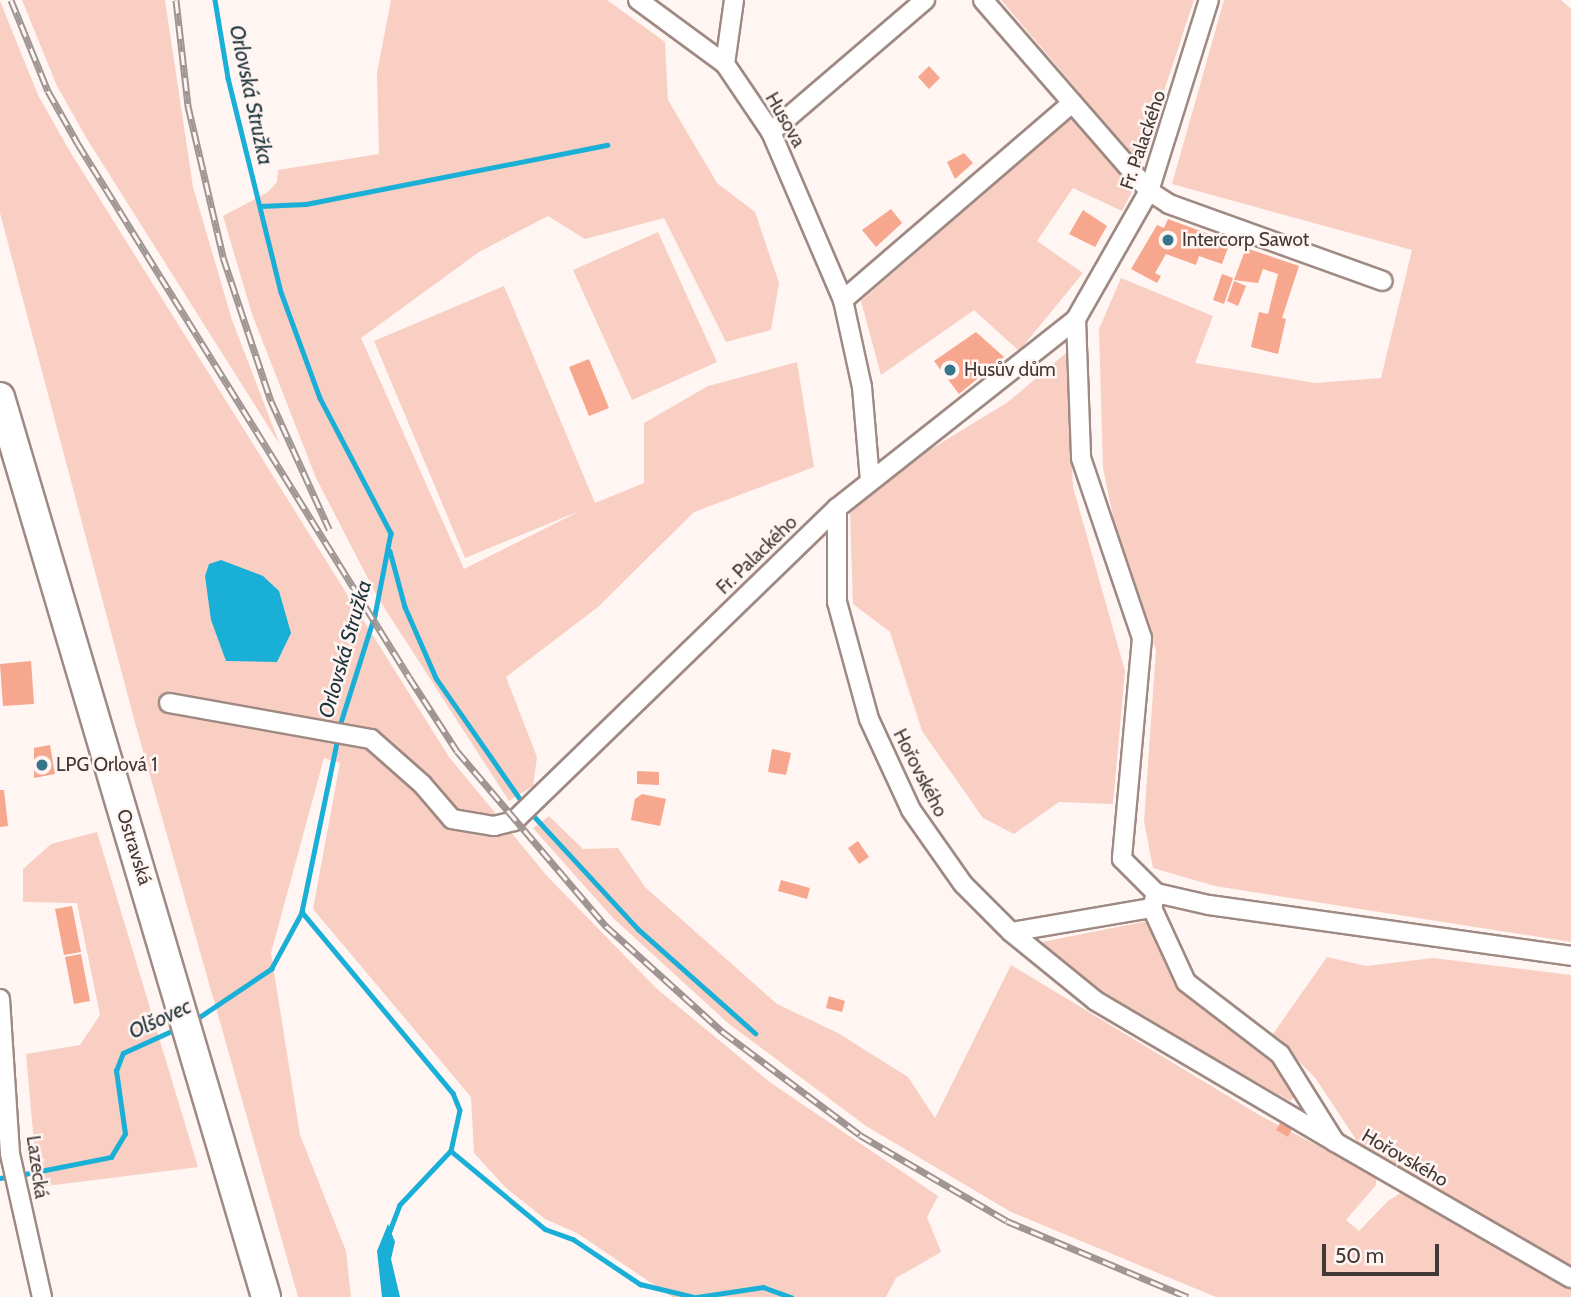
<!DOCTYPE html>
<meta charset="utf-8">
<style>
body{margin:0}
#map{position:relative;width:1571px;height:1297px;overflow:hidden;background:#fff5f2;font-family:Cabin,sans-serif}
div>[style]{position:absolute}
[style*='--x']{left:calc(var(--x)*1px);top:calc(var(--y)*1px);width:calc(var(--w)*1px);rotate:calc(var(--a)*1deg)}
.green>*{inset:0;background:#f8cfc2}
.water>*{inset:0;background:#1aafd7}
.stream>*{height:4.5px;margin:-2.25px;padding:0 2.25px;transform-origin:2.25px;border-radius:2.25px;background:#1aafd7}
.building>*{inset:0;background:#f6a78e}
.roads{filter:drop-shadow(2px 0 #9f8a83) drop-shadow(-2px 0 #9f8a83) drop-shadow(0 2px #9f8a83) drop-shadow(0 -2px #9f8a83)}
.minor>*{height:18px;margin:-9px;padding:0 9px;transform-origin:9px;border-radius:9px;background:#fff}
.primary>*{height:28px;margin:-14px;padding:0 14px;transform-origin:14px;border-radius:14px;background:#fff}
.rail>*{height:7px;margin-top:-3.5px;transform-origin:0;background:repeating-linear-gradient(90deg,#fff5f2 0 13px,#9f9592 0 26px);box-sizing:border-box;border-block:2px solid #9f9592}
.dots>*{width:19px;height:19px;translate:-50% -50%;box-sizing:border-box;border:4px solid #fff5f2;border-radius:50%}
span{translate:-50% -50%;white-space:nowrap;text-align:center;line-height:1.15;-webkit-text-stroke:5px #fff5f2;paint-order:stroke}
.street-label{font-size:19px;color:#423836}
.poi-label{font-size:19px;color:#423836}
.left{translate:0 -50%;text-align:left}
.water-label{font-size:21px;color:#1d333b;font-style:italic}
.scale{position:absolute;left:1322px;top:1244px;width:117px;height:32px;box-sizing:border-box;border:4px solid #423836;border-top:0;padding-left:9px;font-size:21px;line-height:24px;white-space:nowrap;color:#423836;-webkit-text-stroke:5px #fff5f2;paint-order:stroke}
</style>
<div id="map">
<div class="green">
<i style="clip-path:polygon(22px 0,165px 0,193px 187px,232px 320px,280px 445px,87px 139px,57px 86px)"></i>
<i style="clip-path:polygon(391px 0,607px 0,665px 42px,668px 100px,717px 183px,755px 212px,779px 283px,771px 330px,726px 342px,664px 218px,585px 239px,548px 216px,479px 252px,361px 338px,464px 569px,582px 510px,465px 558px,374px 341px,504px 286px,595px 503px,644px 483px,644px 423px,708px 386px,797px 362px,814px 467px,694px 512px,598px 607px,506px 677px,537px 757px,533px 786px,509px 801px,378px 598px,316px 478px,252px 314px,223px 216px,268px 192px,277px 182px,278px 170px,379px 154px,377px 73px)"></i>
<i style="clip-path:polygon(1001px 0,1194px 0,1140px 164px)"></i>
<i style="clip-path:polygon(1224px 0,1561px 0,1571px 9px,1571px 942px,1215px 886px,1153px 868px,1144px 821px,1156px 650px,1118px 540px,1103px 468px,1099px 329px,1121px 278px,1213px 316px,1195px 363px,1315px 383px,1381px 378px,1412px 250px,1172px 184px)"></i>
<i style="clip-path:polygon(0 1px,38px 95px,69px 150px,449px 757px,547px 876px,657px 989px,771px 1083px,938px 1196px,927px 1217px,941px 1252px,896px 1278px,886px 1297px,672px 1297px,577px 1233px,545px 1219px,505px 1187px,474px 1153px,471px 1097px,313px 909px,340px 763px,324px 758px,271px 953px,300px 1135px,346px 1251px,351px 1297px,298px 1297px,134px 719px,0 213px)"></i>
<i style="clip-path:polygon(1072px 116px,1134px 188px,1122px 211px,1073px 188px,1037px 241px,1083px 273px,1019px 351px,974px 310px,881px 375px,861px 301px)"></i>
<i style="clip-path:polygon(658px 232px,717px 362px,632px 400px,573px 270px)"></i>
<i style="clip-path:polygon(1066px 353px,1073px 487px,1125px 671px,1113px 804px,1059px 802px,1014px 834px,983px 818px,922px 731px,890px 632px,853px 604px,850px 512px,913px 460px,1008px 402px)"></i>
<i style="clip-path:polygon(evenodd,549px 816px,583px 849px,618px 848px,645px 887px,777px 1004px,838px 1033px,908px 1077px,935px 1118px,1011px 965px,1261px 1116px,1366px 1171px,1357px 1141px,1316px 1079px,1273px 1034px,1327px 957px,1366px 966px,1433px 958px,1571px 975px,1571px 1297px,1216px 1297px,1011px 1212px,866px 1126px,729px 1024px,613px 918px,563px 862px,533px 828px,549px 816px,1378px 1157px,1421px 1180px,1388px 1201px,1359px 1231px,1346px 1220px,1376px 1185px,1378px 1157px)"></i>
<i style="clip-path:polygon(97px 832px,198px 1167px,38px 1187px,26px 1054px,80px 1045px,100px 1015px,77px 903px,23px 902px,23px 869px,51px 844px)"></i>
<i style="clip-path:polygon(1148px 921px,1167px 969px,1186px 991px,1275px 1062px,1295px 1096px,1290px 1101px,1105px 996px,1042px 942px)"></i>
</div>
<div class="water">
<i style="clip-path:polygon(221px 560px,263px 576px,279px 591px,291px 633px,277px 662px,226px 661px,211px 620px,205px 576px,209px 564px)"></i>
<i style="clip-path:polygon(388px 1224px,395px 1242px,391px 1259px,400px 1297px,382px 1297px,377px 1251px)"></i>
</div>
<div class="stream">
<i style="--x:215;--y:0;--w:79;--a:80.5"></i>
<i style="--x:228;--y:78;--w:220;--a:76.1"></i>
<i style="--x:281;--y:292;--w:113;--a:69.8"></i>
<i style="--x:320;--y:398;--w:153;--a:62.3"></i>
<i style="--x:391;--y:533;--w:84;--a:101"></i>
<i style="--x:375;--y:615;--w:120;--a:107.5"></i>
<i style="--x:260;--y:206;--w:46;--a:-2.5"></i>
<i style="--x:306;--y:204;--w:307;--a:-11.1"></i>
<i style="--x:390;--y:551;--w:58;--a:75"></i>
<i style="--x:405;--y:607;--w:77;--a:66.4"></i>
<i style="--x:436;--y:678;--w:156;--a:55.2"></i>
<i style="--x:338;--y:738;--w:178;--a:101.7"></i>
<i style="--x:302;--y:912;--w:236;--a:50.2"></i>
<i style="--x:453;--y:1093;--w:18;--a:68"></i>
<i style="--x:460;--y:1110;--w:42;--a:102.4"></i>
<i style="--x:451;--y:1151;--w:74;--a:133.4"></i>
<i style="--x:400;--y:1205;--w:28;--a:111"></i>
<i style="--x:531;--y:813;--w:158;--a:47.3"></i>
<i style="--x:638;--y:929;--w:157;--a:41.6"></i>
<i style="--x:195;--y:1020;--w:92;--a:-33.9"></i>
<i style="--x:271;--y:969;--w:65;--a:-61.5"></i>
<i style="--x:451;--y:1151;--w:122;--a:39.7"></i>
<i style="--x:545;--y:1229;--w:30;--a:20"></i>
<i style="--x:573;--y:1239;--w:81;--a:33.9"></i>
<i style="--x:640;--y:1284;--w:56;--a:13.5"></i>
<i style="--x:20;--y:1175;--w:93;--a:-11.2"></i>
<i style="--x:111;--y:1157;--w:27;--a:-59"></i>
<i style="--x:125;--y:1134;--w:64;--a:-98.1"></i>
<i style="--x:116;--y:1071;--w:19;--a:-69"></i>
<i style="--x:123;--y:1053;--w:60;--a:-24.4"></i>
<i style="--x:0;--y:1178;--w:11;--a:-10"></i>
<i style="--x:697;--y:1297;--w:67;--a:-8.6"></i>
<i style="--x:763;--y:1287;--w:30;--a:20"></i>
</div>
<div class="building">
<i style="clip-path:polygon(929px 66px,940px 78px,929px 89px,918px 77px)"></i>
<i style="clip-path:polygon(964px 153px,973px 163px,955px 179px,947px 162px)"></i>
<i style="clip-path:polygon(891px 209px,902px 223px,876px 247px,862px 230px)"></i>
<i style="clip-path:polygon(1083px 210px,1107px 226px,1095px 247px,1069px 234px)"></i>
<i style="clip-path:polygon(1168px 219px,1230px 242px,1222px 264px,1199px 256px,1196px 265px,1166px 254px,1155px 273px,1161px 276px,1157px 283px,1131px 269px,1157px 225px,1164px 228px)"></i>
<i style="clip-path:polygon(1246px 248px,1299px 266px,1282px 318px,1286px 319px,1278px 354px,1251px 347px,1259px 312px,1268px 314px,1278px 274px,1263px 269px,1258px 283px,1234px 280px)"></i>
<i style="clip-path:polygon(1222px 274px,1233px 278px,1224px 304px,1213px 300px)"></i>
<i style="clip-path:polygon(1234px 281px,1246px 286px,1238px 306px,1227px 301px)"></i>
<i style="clip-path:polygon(976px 332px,1004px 357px,959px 394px,934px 361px)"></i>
<i style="clip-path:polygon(589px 359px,609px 408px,589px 416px,569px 367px)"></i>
<i style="clip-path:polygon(31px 661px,34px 704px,3px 706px,0 664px)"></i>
<i style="clip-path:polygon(50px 745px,55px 774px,34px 778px,34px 748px)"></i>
<i style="clip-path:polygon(772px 749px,791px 753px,786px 775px,768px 772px)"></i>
<i style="clip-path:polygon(637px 771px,659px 772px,659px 785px,637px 784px)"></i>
<i style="clip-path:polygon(0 790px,4px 790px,8px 826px,0 827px)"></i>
<i style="clip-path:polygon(642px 794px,666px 799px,660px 826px,631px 820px,635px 799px)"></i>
<i style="clip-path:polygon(858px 841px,869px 857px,859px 864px,848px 848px)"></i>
<i style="clip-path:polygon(781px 880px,810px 888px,807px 899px,778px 891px)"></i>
<i style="clip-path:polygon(72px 906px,81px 952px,64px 955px,55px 909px)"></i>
<i style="clip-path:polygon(81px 954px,90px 1001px,74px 1004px,65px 957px)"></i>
<i style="clip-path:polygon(829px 996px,845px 1001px,842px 1012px,826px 1008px)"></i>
<i style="clip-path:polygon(1280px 1123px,1292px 1129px,1288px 1137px,1276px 1130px)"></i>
</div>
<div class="roads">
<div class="minor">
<i style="--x:638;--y:0;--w:108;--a:36.3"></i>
<i style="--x:725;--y:64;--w:82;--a:55.9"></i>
<i style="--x:771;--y:132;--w:183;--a:66.8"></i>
<i style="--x:843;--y:300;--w:89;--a:77.7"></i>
<i style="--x:862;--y:387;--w:93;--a:85.1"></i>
<i style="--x:983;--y:0;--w:253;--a:49"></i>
<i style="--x:1149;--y:191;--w:24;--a:33"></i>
<i style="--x:1169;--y:204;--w:227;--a:19.8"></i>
<i style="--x:725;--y:64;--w:65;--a:-82"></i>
<i style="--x:771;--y:132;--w:203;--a:-40.6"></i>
<i style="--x:843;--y:300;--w:302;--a:-40.7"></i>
<i style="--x:1076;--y:319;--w:139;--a:87.9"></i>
<i style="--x:1081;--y:458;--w:190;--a:71.3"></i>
<i style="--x:1142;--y:638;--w:222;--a:95.2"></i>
<i style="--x:1122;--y:859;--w:48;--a:45"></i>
<i style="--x:1156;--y:893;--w:54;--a:12.8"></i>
<i style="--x:1209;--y:905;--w:366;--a:8"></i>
<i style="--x:837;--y:508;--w:94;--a:90"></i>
<i style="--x:837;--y:602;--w:121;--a:74.7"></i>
<i style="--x:869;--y:719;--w:100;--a:65.2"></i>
<i style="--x:911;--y:810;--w:90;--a:54.9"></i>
<i style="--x:963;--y:884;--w:68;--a:45"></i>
<i style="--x:1011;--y:932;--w:143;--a:-9.7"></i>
<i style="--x:1152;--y:908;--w:16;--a:-75"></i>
<i style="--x:169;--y:703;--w:205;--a:10.1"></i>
<i style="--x:371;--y:739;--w:68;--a:41.4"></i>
<i style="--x:422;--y:784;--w:46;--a:49.4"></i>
<i style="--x:452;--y:819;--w:43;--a:9.5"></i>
<i style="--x:494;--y:826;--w:21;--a:-14"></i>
<i style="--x:514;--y:821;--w:450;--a:-44.1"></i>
<i style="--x:837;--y:508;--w:305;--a:-38.3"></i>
<i style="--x:1076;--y:319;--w:147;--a:-60.3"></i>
<i style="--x:1149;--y:191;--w:200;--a:-72.6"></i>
<i style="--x:1152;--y:908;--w:81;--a:65.3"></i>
<i style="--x:1186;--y:982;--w:118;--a:37.5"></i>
<i style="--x:1280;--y:1054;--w:104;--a:58"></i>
<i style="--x:1335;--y:1142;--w:272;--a:30"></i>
<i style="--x:1011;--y:932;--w:109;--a:39.1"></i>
<i style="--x:1096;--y:1001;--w:277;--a:30.5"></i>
<i style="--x:0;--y:999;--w:155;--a:86.3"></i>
<i style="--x:10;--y:1154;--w:147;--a:77.4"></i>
</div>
<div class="primary">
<i style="--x:0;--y:397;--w:938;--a:73.53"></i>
</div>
</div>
<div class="rail">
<i style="--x:11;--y:0;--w:98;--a:67.9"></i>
<i style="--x:48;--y:91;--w:61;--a:60.5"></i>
<i style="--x:78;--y:144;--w:627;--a:58.16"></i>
<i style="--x:409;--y:677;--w:88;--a:57"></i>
<i style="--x:457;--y:751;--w:230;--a:49.6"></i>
<i style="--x:606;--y:926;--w:158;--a:42.2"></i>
<i style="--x:723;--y:1032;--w:171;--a:36.9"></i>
<i style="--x:860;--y:1135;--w:170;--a:30.3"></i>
<i style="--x:1007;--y:1221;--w:196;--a:22.8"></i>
<i style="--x:176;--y:0;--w:107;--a:83.5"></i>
<i style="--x:188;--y:106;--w:155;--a:76.9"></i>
<i style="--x:223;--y:257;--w:152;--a:71.6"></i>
<i style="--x:271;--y:401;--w:141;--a:65.6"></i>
</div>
<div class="dots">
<i style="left:1168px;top:240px;background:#36758a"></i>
<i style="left:950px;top:370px;background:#36758a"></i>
<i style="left:42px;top:765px;background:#36758a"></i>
</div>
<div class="street-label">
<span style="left:785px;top:120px;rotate:60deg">Husova</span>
<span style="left:1143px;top:140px;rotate:-71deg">Fr. Palackého</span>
<span style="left:757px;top:555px;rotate:-44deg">Fr. Palackého</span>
<span style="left:920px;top:773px;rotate:63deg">Hořovského</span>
<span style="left:134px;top:847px;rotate:73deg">Ostravská</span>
<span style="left:1405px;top:1158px;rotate:30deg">Hořovského</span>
<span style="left:37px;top:1167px;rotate:82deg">Lazecká</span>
</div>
<div class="poi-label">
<span class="left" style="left:1182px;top:240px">Intercorp Sawot</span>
<span class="left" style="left:964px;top:370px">Husův dům</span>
<span class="left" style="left:56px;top:765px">LPG Orlová 1</span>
</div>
<div class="water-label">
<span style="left:251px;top:95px;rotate:78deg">Orlovská Stružka</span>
<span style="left:345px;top:649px;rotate:-74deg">Orlovská Stružka</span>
<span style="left:160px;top:1019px;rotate:-25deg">Olšovec</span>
</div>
<div class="scale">50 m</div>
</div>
